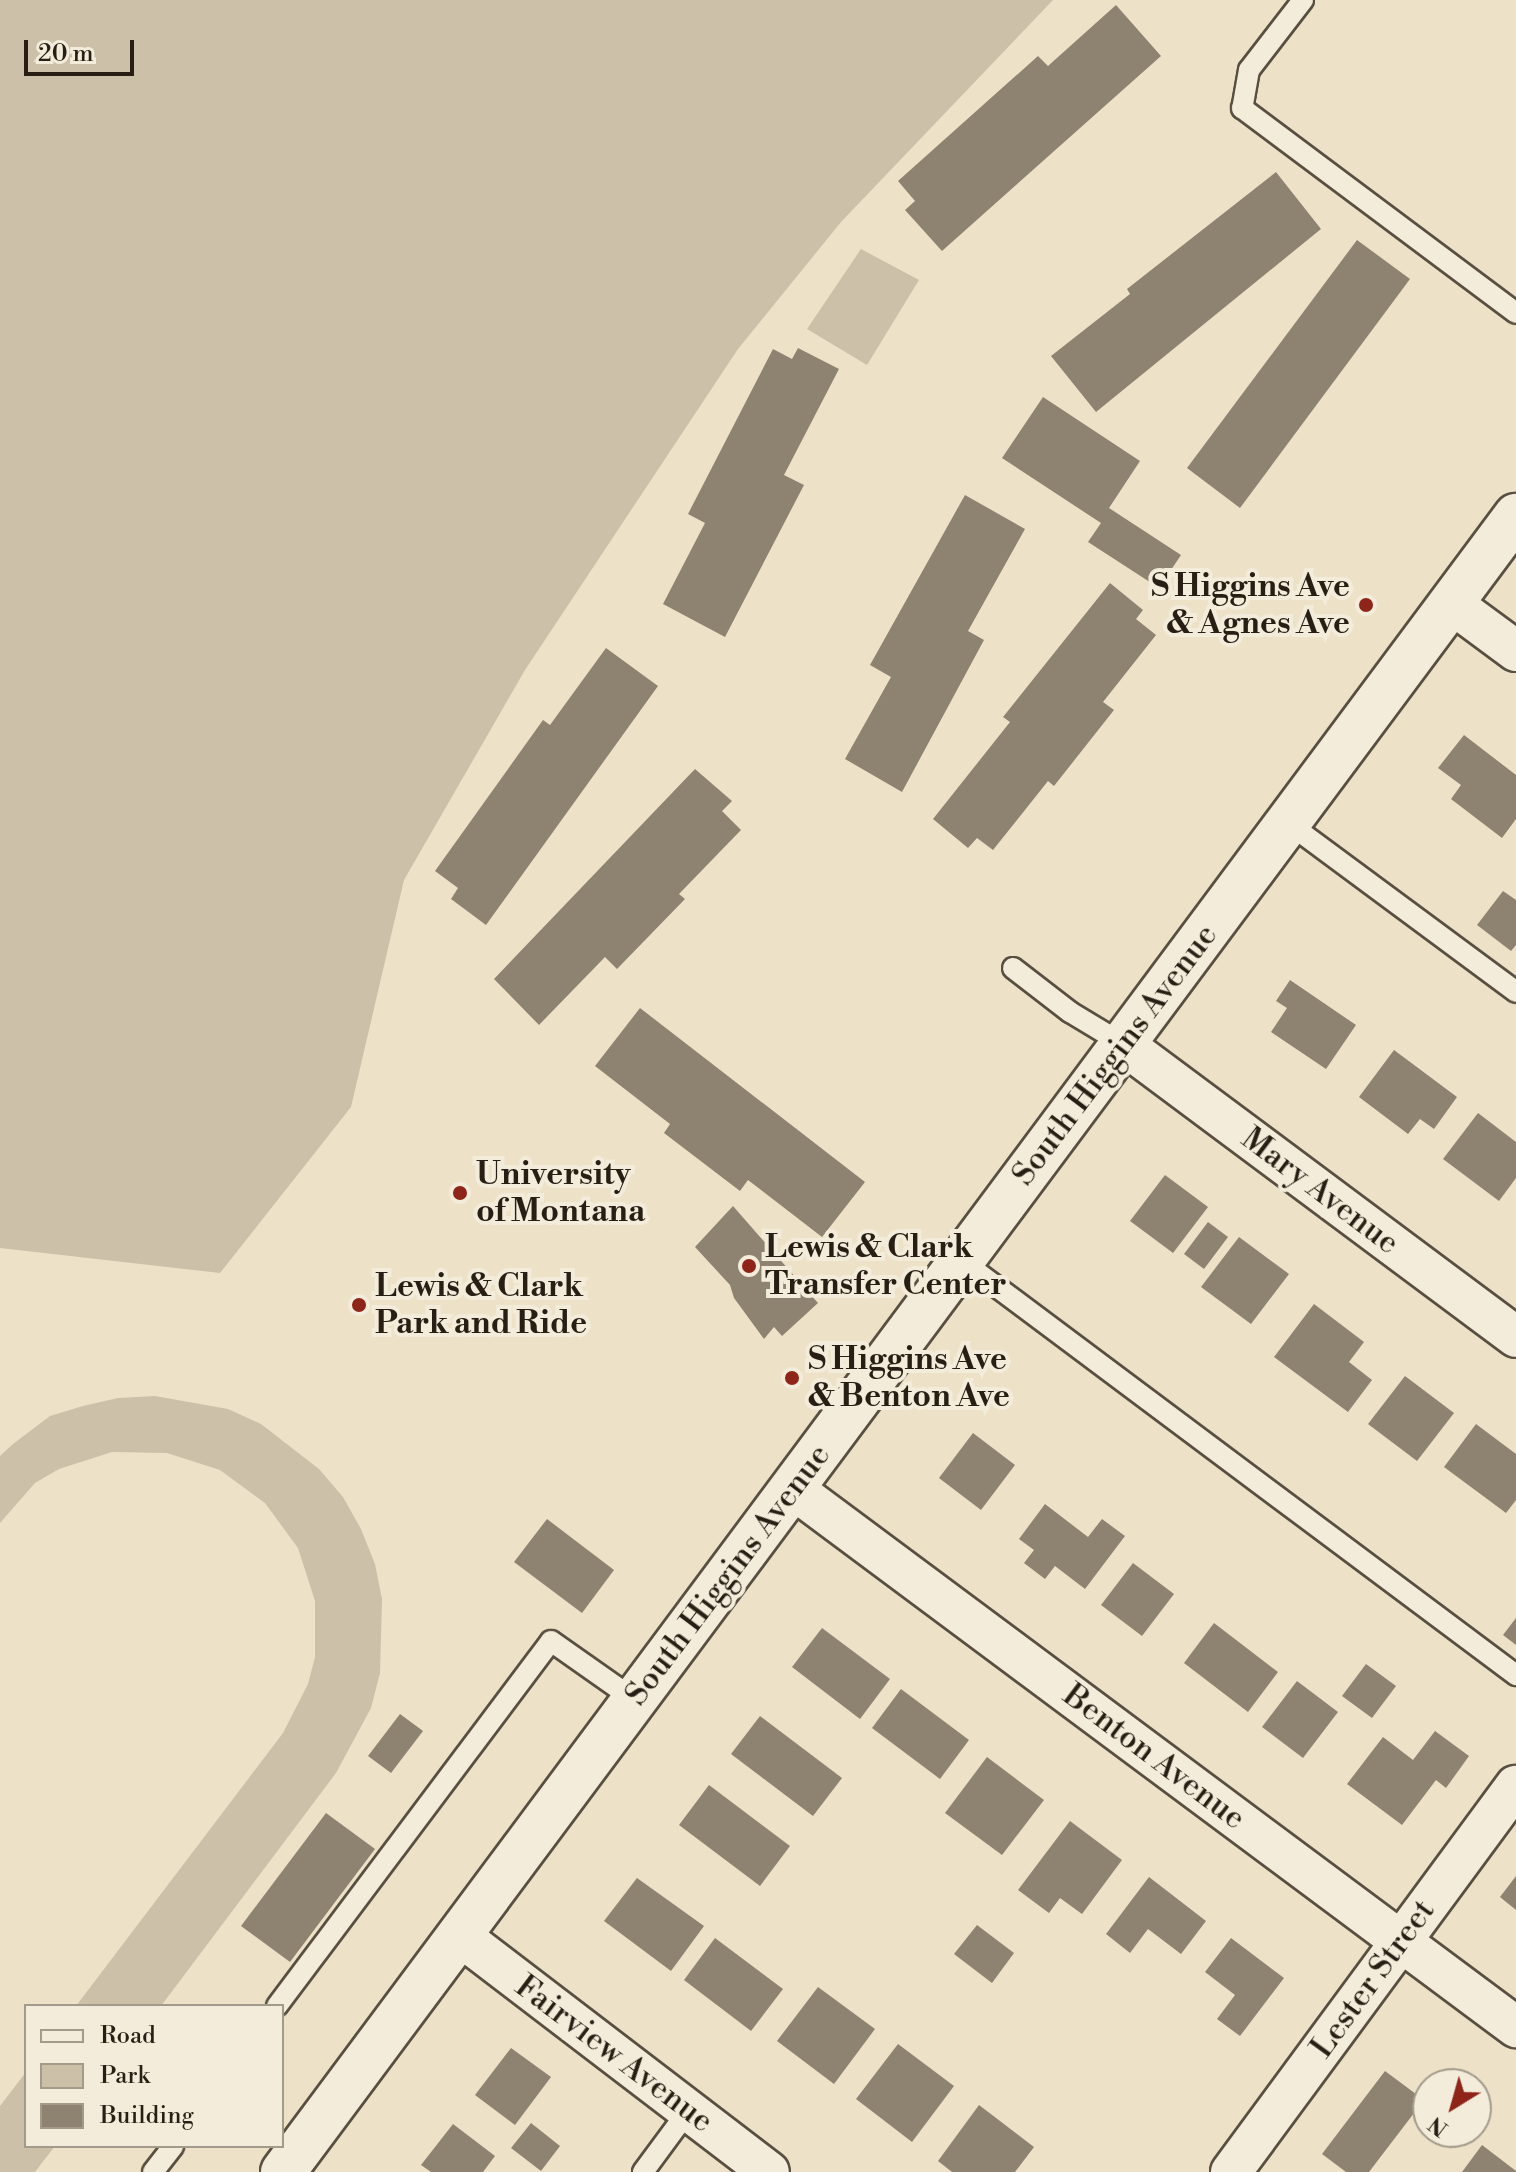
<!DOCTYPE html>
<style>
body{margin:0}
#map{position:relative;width:1516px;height:2172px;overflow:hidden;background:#ede1c8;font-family:"Libre Bodoni",serif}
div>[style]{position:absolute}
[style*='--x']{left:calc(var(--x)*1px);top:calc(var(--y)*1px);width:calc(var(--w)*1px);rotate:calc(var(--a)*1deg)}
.green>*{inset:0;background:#ccc0a9}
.building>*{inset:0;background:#8e8371}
.roads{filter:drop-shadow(2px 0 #594f40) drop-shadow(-2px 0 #594f40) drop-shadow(0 2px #594f40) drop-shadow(0 -2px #594f40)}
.lane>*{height:20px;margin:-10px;padding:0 10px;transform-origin:10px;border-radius:10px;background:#f3ecdb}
.street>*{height:40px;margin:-20px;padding:0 20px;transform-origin:20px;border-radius:20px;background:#f3ecdb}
.secondary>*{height:44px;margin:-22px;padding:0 22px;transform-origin:22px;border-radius:22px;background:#f3ecdb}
.dots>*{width:22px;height:22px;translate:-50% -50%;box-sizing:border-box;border:4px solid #f3ecdb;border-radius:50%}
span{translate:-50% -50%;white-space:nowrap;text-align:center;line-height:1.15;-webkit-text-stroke:8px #f3ecdb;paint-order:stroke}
.poi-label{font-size:32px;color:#281e13;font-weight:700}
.right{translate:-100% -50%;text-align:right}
.left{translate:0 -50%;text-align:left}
.street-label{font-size:32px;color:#281e13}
.legend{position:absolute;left:24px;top:2004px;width:260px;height:144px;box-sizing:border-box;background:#f3ecdb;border:2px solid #a29a8b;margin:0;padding:10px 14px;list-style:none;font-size:24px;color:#281e13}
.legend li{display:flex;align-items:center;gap:16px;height:40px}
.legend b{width:40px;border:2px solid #a29a8b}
.north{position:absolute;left:1412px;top:2068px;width:80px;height:80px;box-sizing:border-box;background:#f3ecdb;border:2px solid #a29a8b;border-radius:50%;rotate:217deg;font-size:22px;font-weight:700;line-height:32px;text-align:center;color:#281e13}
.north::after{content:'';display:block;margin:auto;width:28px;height:36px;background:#8f2418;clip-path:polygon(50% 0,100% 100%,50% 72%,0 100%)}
.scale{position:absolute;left:24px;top:40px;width:110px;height:36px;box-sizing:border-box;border:4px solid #281e13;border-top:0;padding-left:10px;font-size:24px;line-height:28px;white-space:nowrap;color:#281e13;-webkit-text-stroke:6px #f3ecdb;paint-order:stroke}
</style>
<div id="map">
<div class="green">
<i style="clip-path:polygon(0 0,1053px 0,841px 222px,738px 349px,525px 670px,404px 880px,351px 1107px,220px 1273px,0 1248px)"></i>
<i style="clip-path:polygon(861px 249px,919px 280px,867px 365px,807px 329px)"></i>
<i style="clip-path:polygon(155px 1396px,228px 1409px,261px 1424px,319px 1469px,343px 1497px,361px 1529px,375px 1564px,382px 1599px,380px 1673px,371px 1708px,336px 1773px,161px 2006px,76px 2006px,283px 1733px,308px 1684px,315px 1657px,315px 1601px,298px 1548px,265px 1503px,220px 1470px,167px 1453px,112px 1452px,59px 1469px,35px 1483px,0 1523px,0 1456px,13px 1444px,50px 1416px,83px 1406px,118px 1398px)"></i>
<i style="clip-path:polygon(26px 2072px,26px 2146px,55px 2146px,35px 2172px,0 2172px,0 2106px)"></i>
</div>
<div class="building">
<i style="clip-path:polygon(1116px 5px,1161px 56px,942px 251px,905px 210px,915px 201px,898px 181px,1038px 56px,1048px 66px)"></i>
<i style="clip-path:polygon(1276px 172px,1321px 229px,1096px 412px,1051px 356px,1130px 294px,1127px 289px)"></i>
<i style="clip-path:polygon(1357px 240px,1410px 279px,1240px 508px,1187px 468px)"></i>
<i style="clip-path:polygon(798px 348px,839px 369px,784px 475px,804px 485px,725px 637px,663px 604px,705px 523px,688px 514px,773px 349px,792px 359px)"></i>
<i style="clip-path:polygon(1043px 397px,1140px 461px,1109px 508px,1181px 555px,1159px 588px,1088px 542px,1101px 523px,1002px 458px)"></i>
<i style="clip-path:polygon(965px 495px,1025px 529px,968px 631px,984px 640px,902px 792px,845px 759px,891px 677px,870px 665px)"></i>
<i style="clip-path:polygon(1110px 583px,1143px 610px,1136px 619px,1156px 635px,1103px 702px,1114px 710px,1054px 786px,1048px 781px,993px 850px,977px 838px,968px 848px,933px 819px,1010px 722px,1003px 717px)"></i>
<i style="clip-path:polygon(606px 648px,658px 686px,486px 925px,451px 899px,458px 888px,435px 871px,543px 720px,550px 725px)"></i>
<i style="clip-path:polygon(1464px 735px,1516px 775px,1516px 819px,1502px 838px,1451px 799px,1461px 785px,1438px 768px)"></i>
<i style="clip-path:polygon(695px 769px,732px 801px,722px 811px,741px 830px,679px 894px,685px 899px,617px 969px,605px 957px,539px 1025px,494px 979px)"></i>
<i style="clip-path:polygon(1503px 891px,1516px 900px,1516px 945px,1511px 951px,1477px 925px)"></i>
<i style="clip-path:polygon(1290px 980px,1356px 1025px,1326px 1069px,1271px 1032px,1287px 1008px,1276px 1001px)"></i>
<i style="clip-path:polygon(640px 1008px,865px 1182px,822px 1237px,748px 1180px,740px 1191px,664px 1133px,670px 1124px,595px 1066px)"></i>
<i style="clip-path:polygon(1394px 1050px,1457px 1097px,1434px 1129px,1420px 1119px,1408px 1134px,1359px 1097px)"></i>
<i style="clip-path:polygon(1478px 1113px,1516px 1142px,1516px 1178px,1499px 1201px,1443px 1159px)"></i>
<i style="clip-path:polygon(1165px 1175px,1208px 1207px,1173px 1253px,1130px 1221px)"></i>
<i style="clip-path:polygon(733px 1206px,818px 1303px,782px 1336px,774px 1327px,764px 1339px,734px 1298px,730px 1285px,695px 1247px)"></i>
<i style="clip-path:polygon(1208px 1222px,1228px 1237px,1204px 1269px,1184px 1254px)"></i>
<i style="clip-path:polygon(1239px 1237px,1289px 1274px,1251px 1324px,1201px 1287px)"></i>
<i style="clip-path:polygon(1314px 1304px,1364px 1342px,1349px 1362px,1372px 1380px,1348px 1412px,1274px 1357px)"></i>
<i style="clip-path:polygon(1405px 1376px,1454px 1413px,1417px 1461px,1368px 1424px)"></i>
<i style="clip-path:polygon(1476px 1424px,1516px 1454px,1516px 1500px,1506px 1513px,1444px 1467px)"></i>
<i style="clip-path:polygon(973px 1433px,1015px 1465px,981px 1510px,939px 1478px)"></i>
<i style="clip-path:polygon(1045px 1504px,1088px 1537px,1102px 1519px,1125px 1536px,1085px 1589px,1055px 1566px,1045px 1579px,1024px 1563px,1034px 1550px,1019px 1539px)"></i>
<i style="clip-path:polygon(547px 1519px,614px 1570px,582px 1613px,514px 1562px)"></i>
<i style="clip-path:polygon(1133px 1563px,1174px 1594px,1142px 1636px,1101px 1605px)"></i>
<i style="clip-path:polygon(1516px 1618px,1516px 1645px,1503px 1635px)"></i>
<i style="clip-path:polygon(1214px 1623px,1278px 1672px,1248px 1712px,1184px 1663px)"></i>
<i style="clip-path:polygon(822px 1628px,890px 1679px,860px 1719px,792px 1667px)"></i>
<i style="clip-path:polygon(1366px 1664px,1396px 1686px,1372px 1718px,1342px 1696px)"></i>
<i style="clip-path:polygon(1297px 1681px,1338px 1712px,1303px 1758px,1262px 1727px)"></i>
<i style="clip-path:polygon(901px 1689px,969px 1740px,940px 1779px,872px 1728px)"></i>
<i style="clip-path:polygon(400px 1714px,423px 1731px,391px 1773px,368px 1756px)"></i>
<i style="clip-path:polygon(760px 1716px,842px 1778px,813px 1816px,731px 1754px)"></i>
<i style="clip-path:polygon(1435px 1731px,1469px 1756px,1446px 1788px,1436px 1780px,1402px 1825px,1347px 1784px,1383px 1737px,1413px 1760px)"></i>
<i style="clip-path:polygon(987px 1757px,1044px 1800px,1002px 1855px,945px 1813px)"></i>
<i style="clip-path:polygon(709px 1785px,790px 1846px,760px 1886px,679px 1825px)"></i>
<i style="clip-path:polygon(326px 1813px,375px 1849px,290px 1962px,241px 1926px)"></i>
<i style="clip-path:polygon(1070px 1821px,1122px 1860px,1082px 1914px,1060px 1898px,1049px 1913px,1018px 1890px)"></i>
<i style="clip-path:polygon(1516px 1876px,1516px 1910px,1500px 1897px)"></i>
<i style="clip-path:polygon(1149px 1877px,1206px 1921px,1181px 1954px,1148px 1929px,1130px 1953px,1106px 1934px)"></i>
<i style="clip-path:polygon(637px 1878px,704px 1926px,671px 1971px,604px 1921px)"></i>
<i style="clip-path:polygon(977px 1925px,1014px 1953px,992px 1983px,954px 1954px)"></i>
<i style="clip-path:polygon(715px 1938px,783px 1989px,751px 2031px,684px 1980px)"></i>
<i style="clip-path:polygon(1231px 1938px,1284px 1978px,1240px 2036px,1217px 2019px,1235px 1995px,1205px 1972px)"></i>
<i style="clip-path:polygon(818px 1987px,875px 2029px,834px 2084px,777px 2041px)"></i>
<i style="clip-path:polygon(898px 2044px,954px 2086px,912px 2142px,856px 2099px)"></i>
<i style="clip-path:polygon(511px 2048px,551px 2077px,515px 2125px,475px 2095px)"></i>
<i style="clip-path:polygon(1385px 2071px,1424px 2100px,1369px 2172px,1346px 2172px,1322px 2154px)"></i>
<i style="clip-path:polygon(979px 2105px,1034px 2147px,1015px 2172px,952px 2172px,938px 2161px)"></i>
<i style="clip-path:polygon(531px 2123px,560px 2146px,541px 2171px,511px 2148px)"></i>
<i style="clip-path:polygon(453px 2124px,495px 2156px,483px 2172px,431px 2172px,421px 2165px)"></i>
<i style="clip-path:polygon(1482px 2145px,1516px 2171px,1516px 2172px,1462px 2172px)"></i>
</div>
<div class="roads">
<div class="lane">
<i style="--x:1303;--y:0;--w:88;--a:127.6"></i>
<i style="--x:1249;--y:70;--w:39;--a:100"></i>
<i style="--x:1242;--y:108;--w:342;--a:36.8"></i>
<i style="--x:1288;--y:823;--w:284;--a:36.5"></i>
<i style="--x:1013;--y:968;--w:72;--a:37.7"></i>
<i style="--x:1070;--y:1012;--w:62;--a:31.1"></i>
<i style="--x:962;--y:1261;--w:692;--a:36.77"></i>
<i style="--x:277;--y:2006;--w:456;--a:-53.1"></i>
<i style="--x:551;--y:1641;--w:103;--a:35.1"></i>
<i style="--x:153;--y:2172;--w:33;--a:-52"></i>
<i style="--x:643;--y:2172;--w:76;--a:-53.6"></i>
</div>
<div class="street">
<i style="--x:1451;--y:603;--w:81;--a:36.4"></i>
<i style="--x:1123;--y:1044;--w:490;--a:36.7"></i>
<i style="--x:792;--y:1488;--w:903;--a:36.67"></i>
<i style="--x:459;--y:1935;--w:390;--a:37.4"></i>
<i style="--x:1231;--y:2172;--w:480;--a:-53.6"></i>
</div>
<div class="secondary">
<i style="--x:283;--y:2172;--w:2065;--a:-53.33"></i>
</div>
</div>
<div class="dots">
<i style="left:1366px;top:605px;background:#8f2418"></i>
<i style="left:460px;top:1193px;background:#8f2418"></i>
<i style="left:749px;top:1266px;background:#8f2418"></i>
<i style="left:359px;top:1305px;background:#8f2418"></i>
<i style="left:792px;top:1378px;background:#8f2418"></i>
</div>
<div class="poi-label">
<span class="right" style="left:1350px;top:605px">S Higgins Ave<br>&amp; Agnes Ave</span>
<span class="left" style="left:476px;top:1193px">University<br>of Montana</span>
<span class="left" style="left:765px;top:1266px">Lewis &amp; Clark<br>Transfer Center</span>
<span class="left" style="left:375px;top:1305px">Lewis &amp; Clark<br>Park and Ride</span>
<span class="left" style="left:808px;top:1378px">S Higgins Ave<br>&amp; Benton Ave</span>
</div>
<div class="street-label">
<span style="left:1115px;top:1055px;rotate:-53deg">South Higgins Avenue</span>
<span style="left:1320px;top:1191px;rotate:37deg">Mary Avenue</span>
<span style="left:728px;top:1575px;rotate:-53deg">South Higgins Avenue</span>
<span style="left:1154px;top:1757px;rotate:37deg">Benton Avenue</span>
<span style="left:1373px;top:1979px;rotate:-54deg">Lester Street</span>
<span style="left:614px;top:2054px;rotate:37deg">Fairview Avenue</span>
</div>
<ul class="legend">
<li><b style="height:10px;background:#f3ecdb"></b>Road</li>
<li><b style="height:22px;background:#ccc0a9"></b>Park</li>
<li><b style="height:22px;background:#8e8371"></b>Building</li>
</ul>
<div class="north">N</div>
<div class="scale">20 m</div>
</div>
